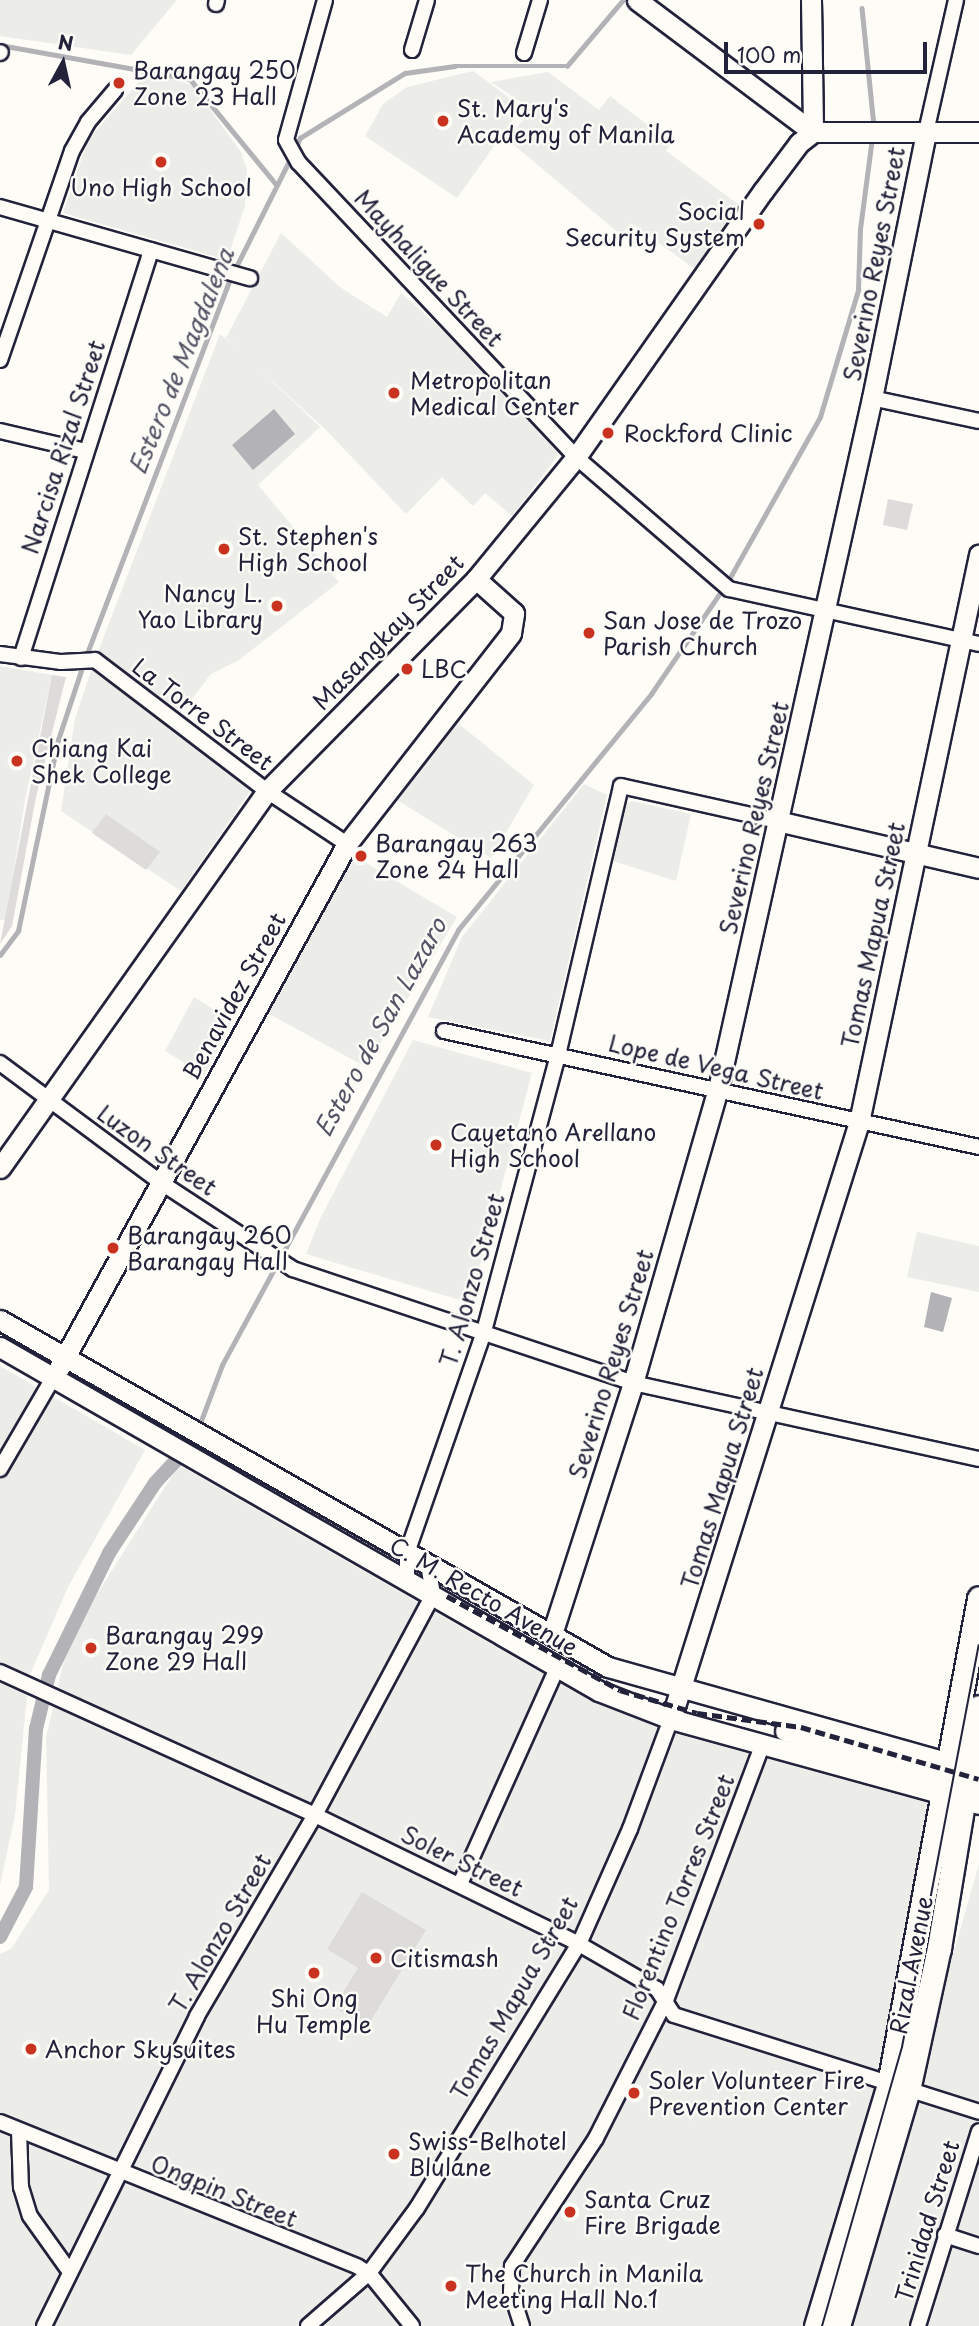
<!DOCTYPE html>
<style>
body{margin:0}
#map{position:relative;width:979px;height:2326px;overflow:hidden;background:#fdfcf7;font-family:"Playpen Sans",sans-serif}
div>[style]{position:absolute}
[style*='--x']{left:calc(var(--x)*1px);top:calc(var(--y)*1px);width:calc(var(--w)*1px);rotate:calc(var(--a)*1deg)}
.built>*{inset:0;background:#ecece9}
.green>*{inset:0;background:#dddcdb}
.water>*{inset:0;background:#b2b2b7}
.stream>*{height:4.5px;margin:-2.25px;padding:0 2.25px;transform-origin:2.25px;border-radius:2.25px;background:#b2b2b7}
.canal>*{height:14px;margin:-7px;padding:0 7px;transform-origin:7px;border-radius:7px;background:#b2b2b7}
.roads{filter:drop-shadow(2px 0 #22223b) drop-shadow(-2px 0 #22223b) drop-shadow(0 2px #22223b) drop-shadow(0 -2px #22223b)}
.street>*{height:14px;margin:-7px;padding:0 7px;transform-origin:7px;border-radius:7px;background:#fdfcf7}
.secondary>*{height:19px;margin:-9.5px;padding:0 9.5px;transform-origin:9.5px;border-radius:9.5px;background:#fdfcf7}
.primary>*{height:23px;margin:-11.5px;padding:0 11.5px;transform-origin:11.5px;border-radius:11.5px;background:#fdfcf7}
.tram>*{height:2px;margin:-1px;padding:0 1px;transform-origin:1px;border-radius:1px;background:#22223b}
.rail>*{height:4.5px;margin-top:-2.25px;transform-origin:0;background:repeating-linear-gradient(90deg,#22223b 0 10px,transparent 0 15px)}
.dots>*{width:19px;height:19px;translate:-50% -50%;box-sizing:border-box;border:4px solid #fdfcf7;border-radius:50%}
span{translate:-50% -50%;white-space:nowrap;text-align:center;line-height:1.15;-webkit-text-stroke:5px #fdfcf7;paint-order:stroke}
.poi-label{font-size:23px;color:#22223b}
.left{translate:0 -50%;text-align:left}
.right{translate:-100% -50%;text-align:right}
.street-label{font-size:23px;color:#22223b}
.water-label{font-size:24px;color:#545466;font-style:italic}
.north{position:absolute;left:28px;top:28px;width:70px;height:70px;-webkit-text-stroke:5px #fdfcf7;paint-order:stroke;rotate:8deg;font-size:19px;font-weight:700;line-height:28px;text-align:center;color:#22223b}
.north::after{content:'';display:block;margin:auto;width:24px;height:32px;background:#22223b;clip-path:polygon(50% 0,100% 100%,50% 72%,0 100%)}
.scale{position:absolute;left:724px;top:42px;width:203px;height:32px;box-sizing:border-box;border:4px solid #22223b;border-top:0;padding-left:9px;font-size:21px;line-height:24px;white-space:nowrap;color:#22223b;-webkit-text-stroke:5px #fdfcf7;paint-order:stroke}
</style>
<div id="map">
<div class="built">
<i style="clip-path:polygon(0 0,177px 0,131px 55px,0 36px)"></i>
<i style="clip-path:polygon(153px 71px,193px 86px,241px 152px,247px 170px,245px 206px,227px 260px,63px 213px,88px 140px,143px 77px)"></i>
<i style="clip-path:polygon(473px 71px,522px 107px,457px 198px,365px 136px,383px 104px,407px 87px)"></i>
<i style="clip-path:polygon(548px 72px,599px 110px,610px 96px,671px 143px,666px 151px,738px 204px,695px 269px,631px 223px,621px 235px,508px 140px,531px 109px,491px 82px)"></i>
<i style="clip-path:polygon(281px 233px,341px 288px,387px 317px,401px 293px,446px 333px,559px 454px,512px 516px,485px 493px,473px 506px,442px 477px,406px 514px,326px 430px,258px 368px,320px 427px,258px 485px,339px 582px,239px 660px,211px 674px,177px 718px,98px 652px,220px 334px,236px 347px,226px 338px)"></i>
<i style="clip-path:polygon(94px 662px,251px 790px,181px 891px,61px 811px,75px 719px)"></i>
<i style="clip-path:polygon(0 666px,52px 675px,25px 800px,6px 920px,0 920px)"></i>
<i style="clip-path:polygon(453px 719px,534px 785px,491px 858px,392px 797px)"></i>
<i style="clip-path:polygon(584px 784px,607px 795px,550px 1041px,428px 1017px,462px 937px)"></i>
<i style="clip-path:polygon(632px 801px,691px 814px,676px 881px,613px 861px,623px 805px)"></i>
<i style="clip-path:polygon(349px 853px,457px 917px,366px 1067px,262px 1010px)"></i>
<i style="clip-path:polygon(194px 997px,232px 1021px,204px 1075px,165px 1051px)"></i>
<i style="clip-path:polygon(413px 1040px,532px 1073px,470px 1303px,306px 1254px,321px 1217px)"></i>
<i style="clip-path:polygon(917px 1232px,979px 1246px,979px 1292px,907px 1277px)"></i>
<i style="clip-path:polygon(0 1366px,145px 1450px,68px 1587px,29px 1677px,15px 1815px,0 1885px)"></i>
<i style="clip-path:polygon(179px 1465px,559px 1683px,669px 1728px,935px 1801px,883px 2079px,809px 2326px,0 2326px,0 1954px,11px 1949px,49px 1890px,46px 1738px,69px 1638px)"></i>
<i style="clip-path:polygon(979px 1864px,979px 2326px,844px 2326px,915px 2088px)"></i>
</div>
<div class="green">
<i style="clip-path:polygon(888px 499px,913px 504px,907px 530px,883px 525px)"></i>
<i style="clip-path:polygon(52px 675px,66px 677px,36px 797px,12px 926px,0 944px)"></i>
<i style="clip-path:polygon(106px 814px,160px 852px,146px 870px,92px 833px)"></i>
<i style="clip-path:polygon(362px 1892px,426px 1930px,367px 2027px,334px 2007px,358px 1968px,327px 1949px)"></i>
</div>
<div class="water">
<i style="clip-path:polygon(274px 409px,295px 434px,253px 470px,232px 445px)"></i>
<i style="clip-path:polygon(931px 1292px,952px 1298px,943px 1332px,924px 1327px)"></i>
</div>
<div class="stream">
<i style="--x:862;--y:8;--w:119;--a:84.2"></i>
<i style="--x:0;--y:45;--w:193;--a:10.1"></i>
<i style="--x:190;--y:79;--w:136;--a:50.7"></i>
<i style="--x:295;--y:149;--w:12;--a:-66"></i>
<i style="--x:300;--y:138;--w:123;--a:-31.8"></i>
<i style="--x:405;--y:73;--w:50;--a:-8"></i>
<i style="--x:455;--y:66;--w:112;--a:0"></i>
<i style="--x:567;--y:66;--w:87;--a:-49.7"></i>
<i style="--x:86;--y:656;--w:401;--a:-69.1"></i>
<i style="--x:229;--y:281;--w:139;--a:-63.4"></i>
<i style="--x:0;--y:955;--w:30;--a:-53"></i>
<i style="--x:18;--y:931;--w:195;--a:-78.2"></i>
<i style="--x:58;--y:740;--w:79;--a:-71.6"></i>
<i style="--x:199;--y:1426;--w:65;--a:-69.3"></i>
<i style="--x:222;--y:1365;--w:495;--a:-61.5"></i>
<i style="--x:458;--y:930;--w:305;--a:-50.7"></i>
<i style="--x:651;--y:694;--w:137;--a:-55.7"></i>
<i style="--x:728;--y:581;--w:188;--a:-60.7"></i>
<i style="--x:820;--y:417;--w:133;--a:-73.3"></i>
<i style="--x:858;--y:290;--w:61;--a:-88.1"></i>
<i style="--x:860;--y:229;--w:92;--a:-82.5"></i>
</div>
<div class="canal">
<i style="--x:0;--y:1937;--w:56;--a:-62.5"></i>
<i style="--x:26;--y:1887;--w:158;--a:-86.4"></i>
<i style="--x:36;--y:1729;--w:56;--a:-76.5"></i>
<i style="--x:49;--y:1675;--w:136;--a:-63.8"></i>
<i style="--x:109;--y:1553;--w:84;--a:-56.7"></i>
<i style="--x:155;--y:1483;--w:54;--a:-47.2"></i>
</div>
<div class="roads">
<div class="street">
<i style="--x:325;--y:0;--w:145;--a:105.6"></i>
<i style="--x:286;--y:140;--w:26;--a:61"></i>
<i style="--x:299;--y:163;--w:404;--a:46.7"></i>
<i style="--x:576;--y:457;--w:202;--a:40.8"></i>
<i style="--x:729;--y:589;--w:256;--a:12.4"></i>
<i style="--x:216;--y:4;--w:4;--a:-76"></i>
<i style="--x:412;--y:50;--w:52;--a:-73.3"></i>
<i style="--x:0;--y:53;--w:1;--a:-45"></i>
<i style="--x:524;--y:53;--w:55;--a:-73.2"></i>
<i style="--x:926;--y:132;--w:135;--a:-77.2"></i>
<i style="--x:0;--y:207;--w:260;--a:15.9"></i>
<i style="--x:0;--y:360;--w:221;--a:-71"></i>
<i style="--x:72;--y:151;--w:33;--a:-61"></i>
<i style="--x:88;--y:122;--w:42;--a:-49.8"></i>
<i style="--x:872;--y:398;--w:109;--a:12.1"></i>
<i style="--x:0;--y:431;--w:87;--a:13.2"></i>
<i style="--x:0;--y:654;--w:62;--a:7.5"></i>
<i style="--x:61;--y:662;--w:34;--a:-3"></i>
<i style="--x:95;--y:660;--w:216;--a:37.3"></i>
<i style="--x:267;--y:791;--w:96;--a:33.5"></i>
<i style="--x:21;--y:658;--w:428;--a:-72.3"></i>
<i style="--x:444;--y:1031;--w:547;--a:12.23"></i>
<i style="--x:0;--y:1063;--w:199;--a:36.6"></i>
<i style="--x:160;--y:1182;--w:159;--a:33.2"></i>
<i style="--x:293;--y:1269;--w:359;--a:18.5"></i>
<i style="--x:633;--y:1383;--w:354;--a:12.4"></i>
<i style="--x:0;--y:1469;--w:105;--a:-59.8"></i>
<i style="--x:407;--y:1579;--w:26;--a:-90"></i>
<i style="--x:407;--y:1553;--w:231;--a:-70.8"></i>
<i style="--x:483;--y:1335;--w:290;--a:-75"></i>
<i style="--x:558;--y:1055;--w:276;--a:-76.8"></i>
<i style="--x:621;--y:786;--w:160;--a:12.6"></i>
<i style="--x:0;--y:1672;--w:346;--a:24.4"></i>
<i style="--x:315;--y:1815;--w:294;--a:26"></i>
<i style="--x:579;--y:1944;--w:90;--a:30"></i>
<i style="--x:657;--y:1989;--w:31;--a:57"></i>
<i style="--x:674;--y:2015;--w:320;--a:17.6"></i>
<i style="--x:460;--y:1884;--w:237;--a:-65.8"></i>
<i style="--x:0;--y:2122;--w:386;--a:22"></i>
<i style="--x:358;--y:2267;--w:13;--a:29"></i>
<i style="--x:369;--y:2273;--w:68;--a:50.9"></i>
<i style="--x:19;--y:2131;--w:56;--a:88"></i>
<i style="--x:21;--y:2187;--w:30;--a:73"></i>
<i style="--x:30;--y:2216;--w:69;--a:54.5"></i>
<i style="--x:945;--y:2235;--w:36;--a:18"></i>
<i style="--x:44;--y:2326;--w:346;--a:-63.7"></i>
<i style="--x:197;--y:2016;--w:233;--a:-59.6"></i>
<i style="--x:315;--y:1815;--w:250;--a:-61.8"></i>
<i style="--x:433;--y:1595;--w:30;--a:-99"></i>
<i style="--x:308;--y:2326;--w:81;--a:-41"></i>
<i style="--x:369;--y:2273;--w:81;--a:-53.6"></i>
<i style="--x:417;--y:2208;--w:310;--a:-58.5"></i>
<i style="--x:579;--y:1944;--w:126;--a:-66.1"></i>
<i style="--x:630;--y:1829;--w:117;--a:-69.6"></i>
<i style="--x:522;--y:2326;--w:36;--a:-108"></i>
<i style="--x:511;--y:2292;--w:26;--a:-88"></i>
<i style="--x:512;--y:2266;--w:153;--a:-56.7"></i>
<i style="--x:596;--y:2138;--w:155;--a:-63.1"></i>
<i style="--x:666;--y:2000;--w:275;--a:-69.3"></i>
<i style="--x:918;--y:2326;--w:204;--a:-72.6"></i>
</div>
<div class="secondary">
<i style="--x:637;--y:0;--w:220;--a:36.9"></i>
<i style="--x:813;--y:132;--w:166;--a:0"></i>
<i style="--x:811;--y:0;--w:132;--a:89.1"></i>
<i style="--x:777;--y:821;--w:207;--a:13.1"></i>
<i style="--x:0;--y:1168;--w:462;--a:-54.7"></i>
<i style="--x:267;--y:791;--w:299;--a:-45.4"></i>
<i style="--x:477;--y:578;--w:156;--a:-50.7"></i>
<i style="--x:576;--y:457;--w:325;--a:-54.9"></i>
<i style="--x:763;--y:191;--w:60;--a:-53.1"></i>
<i style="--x:799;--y:143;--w:18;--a:-38"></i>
<i style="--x:0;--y:1320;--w:700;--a:29.71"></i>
<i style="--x:608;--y:1667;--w:367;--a:15.7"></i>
<i style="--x:0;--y:1347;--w:691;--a:29.87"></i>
<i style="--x:599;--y:1691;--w:77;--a:21.3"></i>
<i style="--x:671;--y:1719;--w:320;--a:15.4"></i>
<i style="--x:59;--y:1368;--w:598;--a:-61.21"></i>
<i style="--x:347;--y:844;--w:267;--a:-52.1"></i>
<i style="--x:511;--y:633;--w:20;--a:-81"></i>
<i style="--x:514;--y:613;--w:51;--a:-138.2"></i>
<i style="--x:552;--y:1634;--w:264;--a:-72.1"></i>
<i style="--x:633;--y:1383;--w:306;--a:-73.9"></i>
<i style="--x:718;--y:1089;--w:708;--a:-77.44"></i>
<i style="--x:872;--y:398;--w:271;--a:-78.5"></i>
<i style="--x:671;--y:1719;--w:626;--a:-72.52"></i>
<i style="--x:859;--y:1122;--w:580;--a:-78.05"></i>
<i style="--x:785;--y:1731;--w:202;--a:16.1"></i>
</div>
<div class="primary">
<i style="--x:816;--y:2326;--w:253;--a:-73.2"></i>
<i style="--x:889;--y:2084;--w:494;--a:-79.5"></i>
<i style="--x:838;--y:2326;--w:246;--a:-73.5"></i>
<i style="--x:908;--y:2090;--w:145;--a:-77.7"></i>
<i style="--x:939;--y:1948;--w:244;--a:-80.6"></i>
</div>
</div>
<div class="tram">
<i style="--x:822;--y:2326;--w:290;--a:-74"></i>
<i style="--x:902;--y:2047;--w:409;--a:-79.2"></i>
</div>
<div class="rail">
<i style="--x:447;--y:1596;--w:197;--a:28.5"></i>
<i style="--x:620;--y:1690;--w:80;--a:16.6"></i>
<i style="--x:697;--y:1713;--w:105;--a:7.7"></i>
<i style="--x:801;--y:1727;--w:185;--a:16.3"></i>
</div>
<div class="dots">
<i style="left:119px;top:83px;background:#c8321e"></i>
<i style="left:443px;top:121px;background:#c8321e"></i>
<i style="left:161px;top:162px;background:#c8321e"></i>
<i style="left:759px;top:224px;background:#c8321e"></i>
<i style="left:394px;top:393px;background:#c8321e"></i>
<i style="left:608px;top:433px;background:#c8321e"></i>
<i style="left:224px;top:549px;background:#c8321e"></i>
<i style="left:277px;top:606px;background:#c8321e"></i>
<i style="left:589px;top:633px;background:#c8321e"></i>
<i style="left:407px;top:669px;background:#c8321e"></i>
<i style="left:17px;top:761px;background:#c8321e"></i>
<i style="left:361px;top:856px;background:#c8321e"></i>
<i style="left:436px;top:1145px;background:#c8321e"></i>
<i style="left:113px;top:1248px;background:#c8321e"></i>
<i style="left:91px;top:1648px;background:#c8321e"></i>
<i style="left:376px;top:1958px;background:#c8321e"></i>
<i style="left:314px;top:1973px;background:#c8321e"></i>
<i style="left:31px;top:2049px;background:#c8321e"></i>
<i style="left:634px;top:2093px;background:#c8321e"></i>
<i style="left:394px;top:2154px;background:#c8321e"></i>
<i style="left:570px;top:2212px;background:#c8321e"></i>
<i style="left:451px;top:2286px;background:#c8321e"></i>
</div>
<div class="poi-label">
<span class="left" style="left:133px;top:83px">Barangay 250<br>Zone 23 Hall</span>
<span class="left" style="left:457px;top:121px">St. Mary's<br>Academy of Manila</span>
<span style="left:161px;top:187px">Uno High School</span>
<span class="right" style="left:745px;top:224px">Social<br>Security System</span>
<span class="left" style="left:410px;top:393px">Metropolitan<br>Medical Center</span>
<span class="left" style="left:624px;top:433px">Rockford Clinic</span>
<span class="left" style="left:238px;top:549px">St. Stephen's<br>High School</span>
<span class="right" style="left:263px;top:606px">Nancy L.<br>Yao Library</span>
<span class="left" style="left:603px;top:633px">San Jose de Trozo<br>Parish Church</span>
<span class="left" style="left:421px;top:669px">LBC</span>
<span class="left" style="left:31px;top:761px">Chiang Kai<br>Shek College</span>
<span class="left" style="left:375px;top:856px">Barangay 263<br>Zone 24 Hall</span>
<span class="left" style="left:450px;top:1145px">Cayetano Arellano<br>High School</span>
<span class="left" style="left:127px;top:1248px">Barangay 260<br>Barangay Hall</span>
<span class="left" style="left:105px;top:1648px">Barangay 299<br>Zone 29 Hall</span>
<span class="left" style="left:390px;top:1958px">Citismash</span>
<span style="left:314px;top:2011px">Shi Ong<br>Hu Temple</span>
<span class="left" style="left:45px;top:2049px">Anchor Skysuites</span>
<span class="left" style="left:648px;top:2093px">Soler Volunteer Fire<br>Prevention Center</span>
<span class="left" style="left:408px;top:2154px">Swiss-Belhotel<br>Blulane</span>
<span class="left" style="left:584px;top:2212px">Santa Cruz<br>Fire Brigade</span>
<span class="left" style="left:465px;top:2286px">The Church in Manila<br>Meeting Hall No.1</span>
</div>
<div class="street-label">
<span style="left:874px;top:264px;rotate:-79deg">Severino Reyes Street</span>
<span style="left:429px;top:268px;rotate:47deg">Mayhaligue Street</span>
<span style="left:63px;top:447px;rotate:-72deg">Narcisa Rizal Street</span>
<span style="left:388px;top:632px;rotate:-46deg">Masangkay Street</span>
<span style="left:203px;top:714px;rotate:37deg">La Torre Street</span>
<span style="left:754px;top:818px;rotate:-77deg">Severino Reyes Street</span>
<span style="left:873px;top:935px;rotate:-78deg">Tomas Mapua Street</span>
<span style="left:234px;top:996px;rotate:-61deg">Benavidez Street</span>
<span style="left:716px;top:1067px;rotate:13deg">Lope de Vega Street</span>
<span style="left:157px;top:1150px;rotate:35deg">Luzon Street</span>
<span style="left:472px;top:1280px;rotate:-74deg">T. Alonzo Street</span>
<span style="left:611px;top:1364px;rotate:-73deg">Severino Reyes Street</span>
<span style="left:722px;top:1478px;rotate:-73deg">Tomas Mapua Street</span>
<span style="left:484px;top:1596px;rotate:30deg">C. M. Recto Avenue</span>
<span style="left:462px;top:1861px;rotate:26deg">Soler Street</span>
<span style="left:678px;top:1897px;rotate:-68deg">Florentino Torres Street</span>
<span style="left:220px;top:1933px;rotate:-60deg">T. Alonzo Street</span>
<span style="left:911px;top:1965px;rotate:-79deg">Rizal Avenue</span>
<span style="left:514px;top:1998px;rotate:-60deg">Tomas Mapua Street</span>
<span style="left:224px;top:2191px;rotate:22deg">Ongpin Street</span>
<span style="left:927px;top:2221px;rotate:-73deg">Trinidad Street</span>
</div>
<div class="water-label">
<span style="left:181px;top:361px;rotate:-68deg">Estero de Magdalena</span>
<span style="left:380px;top:1027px;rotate:-61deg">Estero de San Lazaro</span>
</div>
<div class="north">N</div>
<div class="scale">100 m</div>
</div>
